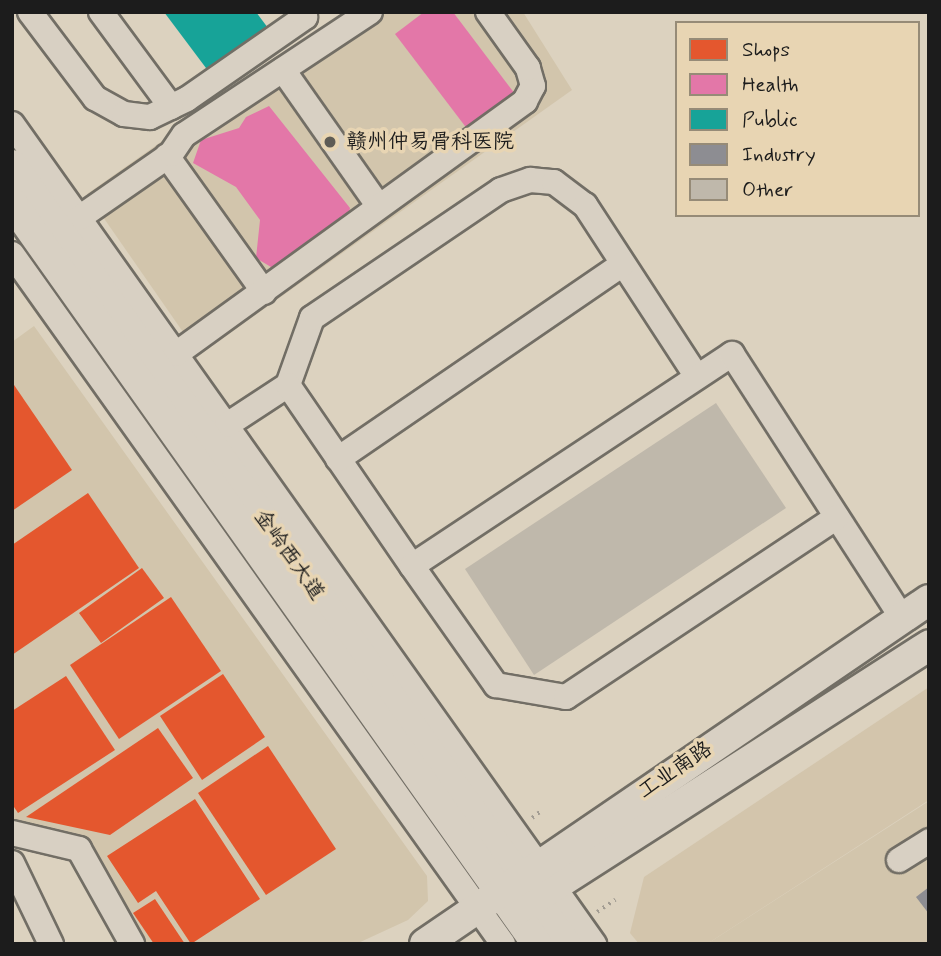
<!DOCTYPE html>
<meta charset="utf-8">
<style>
body{margin:0}
#map{position:relative;width:941px;height:956px;overflow:hidden;background:#dcd2bf;font-family:Mynerve,"LXGW WenKai TC",sans-serif}
div>[style]{position:absolute}
[style*='--x']{left:calc(var(--x)*1px);top:calc(var(--y)*1px);width:calc(var(--w)*1px);rotate:calc(var(--a)*1deg)}
.built>*{inset:0;background:#d2c5ac}
.green>*{inset:0;background:#d3c5ac}
.shops>*{inset:0;background:#e4572e}
.health>*{inset:0;background:#e377a8}
.public>*{inset:0;background:#17a398}
.industry>*{inset:0;background:#8d8d92}
.building>*{inset:0;background:#bfb8ab}
.path>*{height:3.5px;margin-top:-1.75px;transform-origin:0;background:repeating-linear-gradient(90deg,#a29c92 0 2px,transparent 0 7px)}
.roads{filter:drop-shadow(2px 0 #726e65) drop-shadow(-2px 0 #726e65) drop-shadow(0 2px #726e65) drop-shadow(0 -2px #726e65)}
.minor>*{height:24px;margin:-12px;padding:0 12px;transform-origin:12px;border-radius:12px;background:#d8d0c3}
.major>*{height:30px;margin:-15px;padding:0 15px;transform-origin:15px;border-radius:15px;background:#d8d0c3}
.dots>*{width:19px;height:19px;translate:-50% -50%;box-sizing:border-box;border:4px solid #e8d5b3;border-radius:50%}
span{translate:-50% -50%;white-space:nowrap;text-align:center;line-height:1.15;-webkit-text-stroke:7px #e8d5b3;paint-order:stroke}
.poi-label{font-size:21px;color:#1c1c1c}
.left{translate:0 -50%;text-align:left}
.street-label{font-size:21px;color:#1c1c1c}
.frame{position:absolute;inset:0;border:14px solid #1c1c1c;pointer-events:none}
.legend{position:absolute;left:675px;top:21px;width:245px;height:196px;box-sizing:border-box;background:#e8d5b3;border:2px solid #968b77;margin:0;padding:9px 12px;list-style:none;font-size:21px;color:#1c1c1c}
.legend li{display:flex;align-items:center;gap:14px;height:35px}
.legend b{width:35px;border:2px solid #968b77}
</style>
<div id="map">
<div class="built">
<i style="clip-path:polygon(345px 12px,523px 12px,572px 90px,199px 355px,87px 194px)"></i>
<i style="clip-path:polygon(34px 326px,427px 876px,428px 901px,408px 920px,356px 944px,147px 944px,81px 837px,12px 822px,12px 342px)"></i>
<i style="clip-path:polygon(929px 801px,929px 944px,707px 944px)"></i>
</div>
<div class="green">
<i style="clip-path:polygon(929px 687px,929px 800px,707px 944px,639px 944px,630px 933px,644px 877px)"></i>
</div>
<div class="shops">
<i style="clip-path:polygon(12px 382px,72px 470px,12px 511px)"></i>
<i style="clip-path:polygon(88px 493px,139px 568px,12px 655px,12px 545px)"></i>
<i style="clip-path:polygon(142px 568px,164px 598px,101px 643px,79px 613px)"></i>
<i style="clip-path:polygon(171px 597px,221px 671px,119px 739px,70px 665px)"></i>
<i style="clip-path:polygon(223px 674px,265px 737px,202px 780px,160px 716px)"></i>
<i style="clip-path:polygon(66px 676px,115px 750px,18px 813px,12px 804px,12px 711px)"></i>
<i style="clip-path:polygon(158px 728px,193px 778px,110px 835px,26px 817px)"></i>
<i style="clip-path:polygon(268px 746px,336px 849px,266px 895px,198px 793px)"></i>
<i style="clip-path:polygon(195px 799px,260px 899px,191px 944px,156px 891px,138px 903px,107px 856px)"></i>
<i style="clip-path:polygon(155px 899px,185px 944px,154px 944px,133px 913px)"></i>
</div>
<div class="health">
<i style="clip-path:polygon(424px 12px,453px 12px,515px 94px,468px 130px,395px 34px)"></i>
<i style="clip-path:polygon(269px 106px,350px 208px,348px 217px,324px 229px,304px 259px,276px 270px,256px 258px,260px 220px,236px 187px,193px 163px,201px 140px,239px 128px,246px 117px)"></i>
</div>
<div class="public">
<i style="clip-path:polygon(164px 12px,256px 12px,271px 32px,212px 76px)"></i>
</div>
<div class="industry">
<i style="clip-path:polygon(929px 887px,929px 914px,916px 897px)"></i>
</div>
<div class="building">
<i style="clip-path:polygon(716px 403px,786px 508px,534px 675px,465px 569px)"></i>
</div>
<div class="path">
<i style="--x:532;--y:818;--w:11;--a:-38"></i>
<i style="--x:597;--y:912;--w:22;--a:-34"></i>
</div>
<div class="roads">
<div class="minor">
<i style="--x:30;--y:12;--w:108;--a:52.9"></i>
<i style="--x:95;--y:98;--w:33;--a:29"></i>
<i style="--x:124;--y:114;--w:26;--a:7"></i>
<i style="--x:150;--y:117;--w:41;--a:-25.9"></i>
<i style="--x:187;--y:99;--w:144;--a:-34.8"></i>
<i style="--x:305;--y:17;--w:6;--a:-121"></i>
<i style="--x:101;--y:12;--w:118;--a:53.6"></i>
<i style="--x:283;--y:70;--w:165;--a:54.9"></i>
<i style="--x:12;--y:124;--w:1006;--a:54.63"></i>
<i style="--x:167;--y:156;--w:167;--a:54.5"></i>
<i style="--x:79;--y:218;--w:112;--a:-34.8"></i>
<i style="--x:171;--y:154;--w:23;--a:-56"></i>
<i style="--x:184;--y:135;--w:223;--a:-33.5"></i>
<i style="--x:12;--y:254;--w:847;--a:54.56"></i>
<i style="--x:176;--y:354;--w:431;--a:-35.9"></i>
<i style="--x:525;--y:101;--w:17;--a:-62"></i>
<i style="--x:533;--y:86;--w:19;--a:-106"></i>
<i style="--x:528;--y:68;--w:69;--a:-125.5"></i>
<i style="--x:288;--y:385;--w:71;--a:-70.3"></i>
<i style="--x:312;--y:318;--w:228;--a:-34.1"></i>
<i style="--x:501;--y:190;--w:31;--a:-19"></i>
<i style="--x:530;--y:180;--w:24;--a:5"></i>
<i style="--x:554;--y:182;--w:39;--a:37"></i>
<i style="--x:585;--y:205;--w:205;--a:56.9"></i>
<i style="--x:227;--y:425;--w:73;--a:-33.3"></i>
<i style="--x:288;--y:385;--w:219;--a:55.6"></i>
<i style="--x:412;--y:566;--w:384;--a:-33.5"></i>
<i style="--x:732;--y:354;--w:314;--a:57.2"></i>
<i style="--x:338;--y:459;--w:345;--a:-34.4"></i>
<i style="--x:412;--y:566;--w:146;--a:54.8"></i>
<i style="--x:496;--y:685;--w:71;--a:9.7"></i>
<i style="--x:566;--y:697;--w:325;--a:-33.6"></i>
<i style="--x:12;--y:833;--w:69;--a:13.4"></i>
<i style="--x:79;--y:849;--w:109;--a:60.8"></i>
<i style="--x:899;--y:860;--w:36;--a:-32"></i>
<i style="--x:12;--y:863;--w:90;--a:64.3"></i>
</div>
<div class="major">
<i style="--x:12;--y:165;--w:956;--a:54.58"></i>
<i style="--x:12;--y:203;--w:908;--a:54.68"></i>
<i style="--x:517;--y:910;--w:490;--a:-32.7"></i>
<i style="--x:425;--y:944;--w:610;--a:-34.32"></i>
</div>
</div>
<div class="dots">
<i style="left:330px;top:142px;background:#5f5c55"></i>
</div>
<div class="poi-label">
<span class="left" style="left:346px;top:142px">赣州仲易骨科医院</span>
</div>
<div class="street-label">
<span style="left:289px;top:555px;rotate:55deg">金岭西大道</span>
<span style="left:675px;top:770px;rotate:-34deg">工业南路</span>
</div>
<div class="frame"></div>
<ul class="legend">
<li><b style="height:19px;background:#e4572e"></b>Shops</li>
<li><b style="height:19px;background:#e377a8"></b>Health</li>
<li><b style="height:19px;background:#17a398"></b>Public</li>
<li><b style="height:19px;background:#8d8d92"></b>Industry</li>
<li><b style="height:19px;background:#bfb8ab"></b>Other</li>
</ul>
</div>
